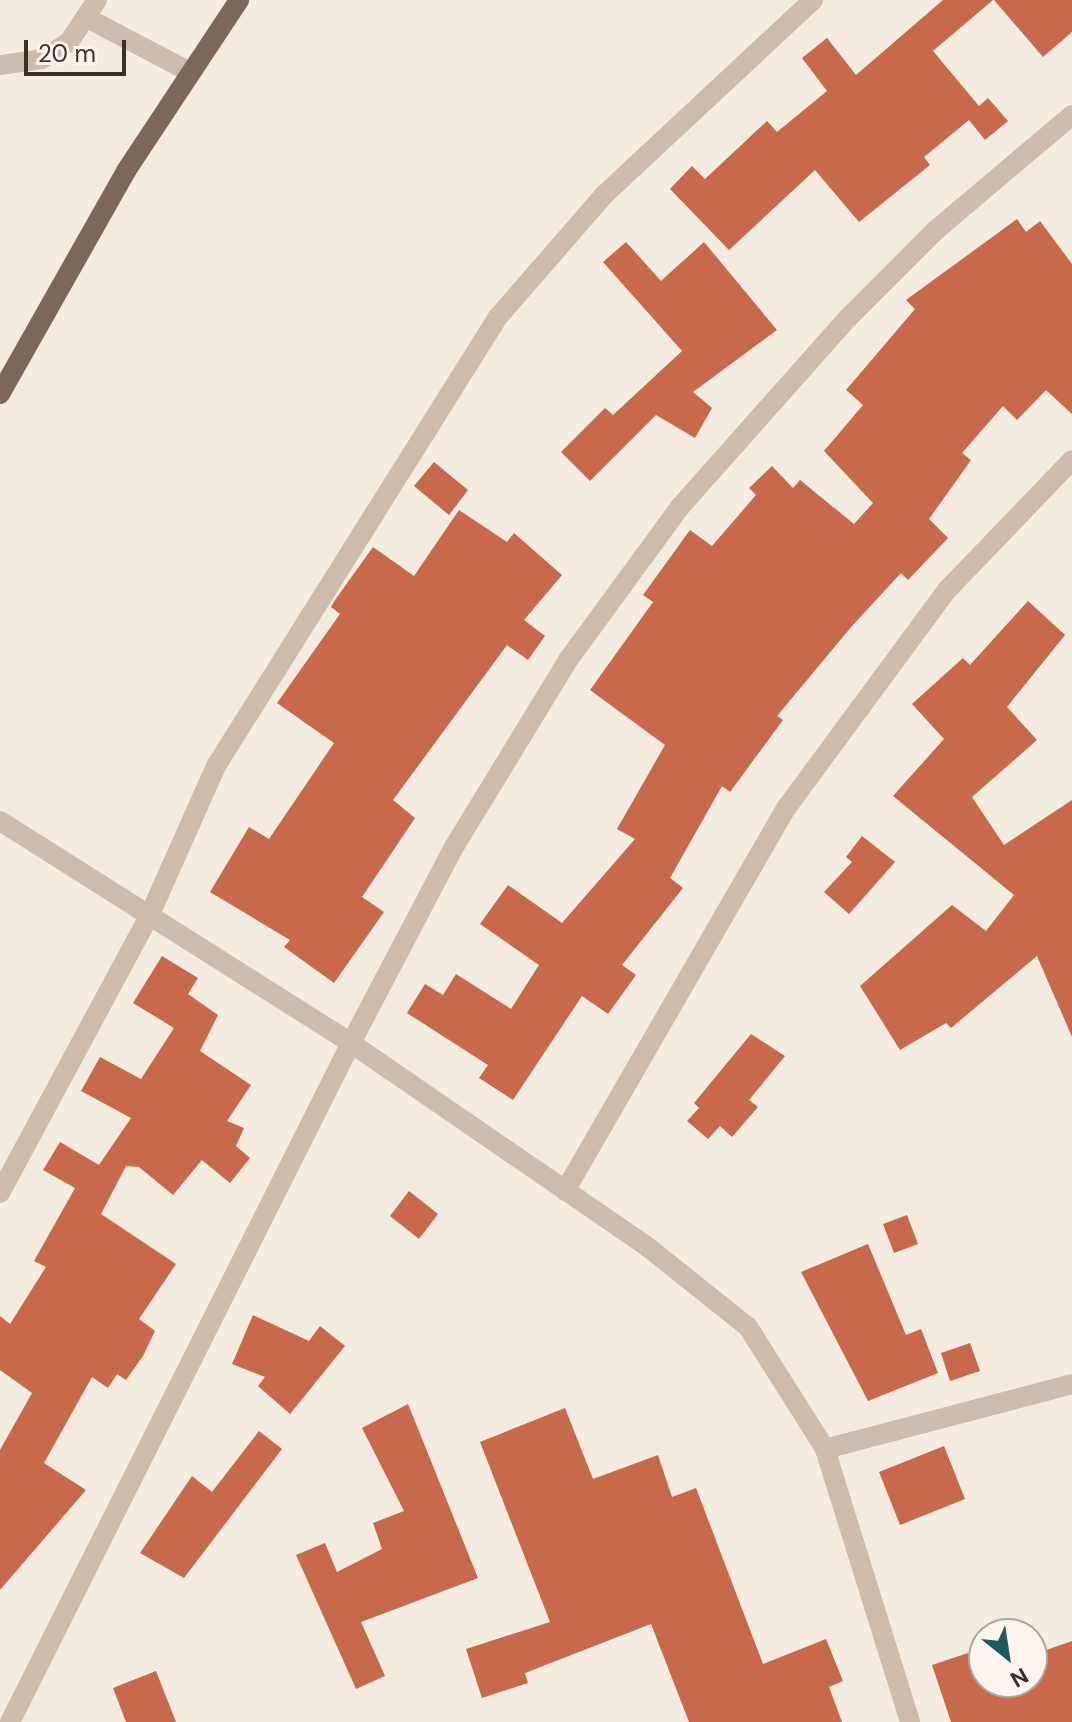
<!DOCTYPE html>
<style>
body{margin:0}
#map{position:relative;width:1072px;height:1722px;overflow:hidden;background:#f4ebe1;font-family:"DM Sans",sans-serif}
div>[style]{position:absolute}
[style*='--x']{left:calc(var(--x)*1px);top:calc(var(--y)*1px);width:calc(var(--w)*1px);rotate:calc(var(--a)*1deg)}
.building>*{inset:0;background:#c8694b}
.minor>*{height:20px;margin:-10px;padding:0 10px;transform-origin:10px;border-radius:10px;background:#cdbbac}
.major>*{height:20px;margin:-10px;padding:0 10px;transform-origin:10px;border-radius:10px;background:#7d675c}
span{translate:-50% -50%;white-space:nowrap;text-align:center;line-height:1.15;-webkit-text-stroke:7px #fbf5ee;paint-order:stroke}
.north{position:absolute;left:968px;top:1618px;width:80px;height:80px;box-sizing:border-box;background:#fbf5ee;border:2px solid #aea6a0;border-radius:50%;rotate:150deg;font-size:22px;font-weight:700;line-height:32px;text-align:center;color:#3b302b}
.north::after{content:'';display:block;margin:auto;width:28px;height:36px;background:#1f5a5e;clip-path:polygon(50% 0,100% 100%,50% 72%,0 100%)}
.scale{position:absolute;left:24px;top:40px;width:102px;height:36px;box-sizing:border-box;border:4px solid #3b302b;border-top:0;padding-left:10px;font-size:24px;line-height:28px;white-space:nowrap;color:#3b302b;-webkit-text-stroke:6px #fbf5ee;paint-order:stroke}
</style>
<div id="map">
<div class="building">
<i style="clip-path:polygon(943px 0,993px 0,933px 51px,979px 106px,988px 98px,1008px 121px,985px 140px,969px 120px,924px 157px,930px 165px,859px 222px,815px 170px,729px 250px,670px 189px,692px 166px,705px 179px,767px 121px,777px 132px,827px 91px,802px 58px,827px 38px,856px 75px)"></i>
<i style="clip-path:polygon(994px 0,1072px 0,1072px 32px,1043px 57px)"></i>
<i style="clip-path:polygon(1017px 219px,1026px 232px,1040px 221px,1072px 264px,1072px 414px,1046px 390px,1017px 420px,1003px 406px,962px 453px,971px 460px,929px 519px,948px 538px,908px 580px,901px 573px,852px 626px,777px 716px,783px 720px,730px 792px,722px 786px,670px 878px,683px 888px,622px 965px,636px 975px,608px 1014px,582px 996px,513px 1100px,479px 1078px,488px 1065px,407px 1013px,425px 984px,443px 995px,456px 974px,511px 1009px,539px 965px,480px 924px,508px 885px,562px 923px,635px 839px,617px 829px,665px 745px,590px 690px,653px 602px,643px 595px,690px 530px,712px 546px,756px 495px,749px 488px,772px 466px,793px 488px,800px 480px,854px 524px,873px 503px,824px 451px,863px 405px,846px 390px,915px 309px,906px 300px)"></i>
<i style="clip-path:polygon(626px 242px,661px 281px,704px 242px,777px 330px,693px 392px,712px 408px,695px 438px,656px 415px,590px 481px,561px 452px,605px 408px,613px 415px,682px 351px,603px 262px)"></i>
<i style="clip-path:polygon(434px 462px,468px 490px,449px 515px,414px 486px)"></i>
<i style="clip-path:polygon(459px 510px,507px 542px,514px 533px,562px 575px,524px 620px,545px 636px,528px 660px,507px 645px,393px 800px,415px 818px,362px 897px,384px 912px,334px 983px,284px 947px,290px 940px,210px 892px,249px 827px,269px 839px,334px 743px,277px 703px,340px 614px,331px 607px,335px 600px,373px 547px,414px 576px)"></i>
<i style="clip-path:polygon(1028px 601px,1065px 635px,1007px 707px,1037px 740px,972px 797px,1004px 845px,1072px 800px,1072px 1037px,1037px 956px,951px 1028px,946px 1023px,900px 1050px,860px 986px,952px 905px,986px 931px,1014px 895px,893px 796px,944px 739px,912px 704px,963px 658px,970px 665px)"></i>
<i style="clip-path:polygon(862px 836px,895px 862px,849px 914px,824px 892px,852px 862px,846px 857px)"></i>
<i style="clip-path:polygon(162px 956px,198px 978px,188px 994px,218px 1015px,200px 1051px,251px 1085px,227px 1121px,244px 1128px,236px 1146px,250px 1158px,230px 1183px,202px 1160px,173px 1195px,139px 1167px,126px 1166px,101px 1214px,176px 1264px,139px 1319px,155px 1331px,143px 1356px,126px 1380px,117px 1374px,108px 1388px,92px 1377px,44px 1463px,86px 1490px,0 1590px,0 1450px,32px 1393px,0 1370px,0 1316px,10px 1324px,46px 1267px,34px 1261px,75px 1188px,43px 1170px,60px 1142px,99px 1165px,131px 1118px,81px 1091px,100px 1057px,141px 1079px,174px 1028px,133px 1003px)"></i>
<i style="clip-path:polygon(751px 1034px,785px 1056px,749px 1100px,758px 1107px,732px 1137px,720px 1126px,708px 1139px,687px 1121px,699px 1108px,694px 1103px)"></i>
<i style="clip-path:polygon(409px 1191px,438px 1214px,419px 1239px,390px 1216px)"></i>
<i style="clip-path:polygon(907px 1215px,918px 1244px,894px 1253px,883px 1224px)"></i>
<i style="clip-path:polygon(868px 1244px,906px 1335px,921px 1329px,938px 1373px,868px 1401px,801px 1272px)"></i>
<i style="clip-path:polygon(253px 1315px,309px 1341px,320px 1326px,345px 1346px,290px 1414px,258px 1386px,265px 1377px,232px 1364px)"></i>
<i style="clip-path:polygon(970px 1343px,980px 1371px,950px 1381px,941px 1353px)"></i>
<i style="clip-path:polygon(408px 1404px,478px 1578px,361px 1622px,385px 1676px,356px 1689px,296px 1555px,325px 1543px,337px 1572px,382px 1549px,373px 1523px,404px 1511px,362px 1428px)"></i>
<i style="clip-path:polygon(565px 1408px,593px 1479px,658px 1455px,672px 1497px,696px 1488px,763px 1664px,826px 1639px,843px 1681px,829px 1687px,842px 1722px,689px 1722px,651px 1624px,525px 1673px,528px 1683px,482px 1698px,466px 1649px,550px 1622px,480px 1442px)"></i>
<i style="clip-path:polygon(259px 1431px,282px 1449px,184px 1578px,140px 1553px,192px 1476px,212px 1492px)"></i>
<i style="clip-path:polygon(944px 1446px,965px 1499px,900px 1525px,879px 1472px)"></i>
<i style="clip-path:polygon(1072px 1641px,1072px 1722px,951px 1722px,932px 1665px,968px 1653px,984px 1682px,1032px 1682px,1032px 1655px)"></i>
<i style="clip-path:polygon(156px 1671px,176px 1722px,126px 1722px,113px 1688px)"></i>
</div>
<div class="minor">
<i style="--x:89;--y:19;--w:112;--a:27.7"></i>
<i style="--x:0;--y:65;--w:42;--a:-8.1"></i>
<i style="--x:42;--y:59;--w:32;--a:-32"></i>
<i style="--x:69;--y:42;--w:50;--a:-56.3"></i>
<i style="--x:0;--y:821;--w:415;--a:32.3"></i>
<i style="--x:351;--y:1043;--w:362;--a:34.5"></i>
<i style="--x:649;--y:1248;--w:127;--a:38.6"></i>
<i style="--x:748;--y:1327;--w:144;--a:57.7"></i>
<i style="--x:825;--y:1449;--w:286;--a:72.7"></i>
<i style="--x:565;--y:1191;--w:444;--a:-60"></i>
<i style="--x:787;--y:807;--w:270;--a:-53.6"></i>
<i style="--x:947;--y:590;--w:180;--a:-46.1"></i>
<i style="--x:0;--y:1193;--w:319;--a:-61.7"></i>
<i style="--x:151;--y:912;--w:160;--a:-66"></i>
<i style="--x:216;--y:766;--w:530;--a:-57.87"></i>
<i style="--x:498;--y:317;--w:162;--a:-49"></i>
<i style="--x:604;--y:195;--w:286;--a:-43"></i>
<i style="--x:825;--y:1449;--w:255;--a:-14.7"></i>
<i style="--x:10;--y:1722;--w:760;--a:-63.33"></i>
<i style="--x:351;--y:1043;--w:221;--a:-62.3"></i>
<i style="--x:454;--y:847;--w:219;--a:-58.6"></i>
<i style="--x:568;--y:660;--w:190;--a:-53.8"></i>
<i style="--x:680;--y:507;--w:253;--a:-48.4"></i>
<i style="--x:848;--y:318;--w:124;--a:-45"></i>
<i style="--x:936;--y:230;--w:178;--a:-40.2"></i>
</div>
<div class="major">
<i style="--x:0;--y:394;--w:256;--a:-60.5"></i>
<i style="--x:126;--y:171;--w:205;--a:-56.5"></i>
</div>
<div class="north">N</div>
<div class="scale">20 m</div>
</div>
